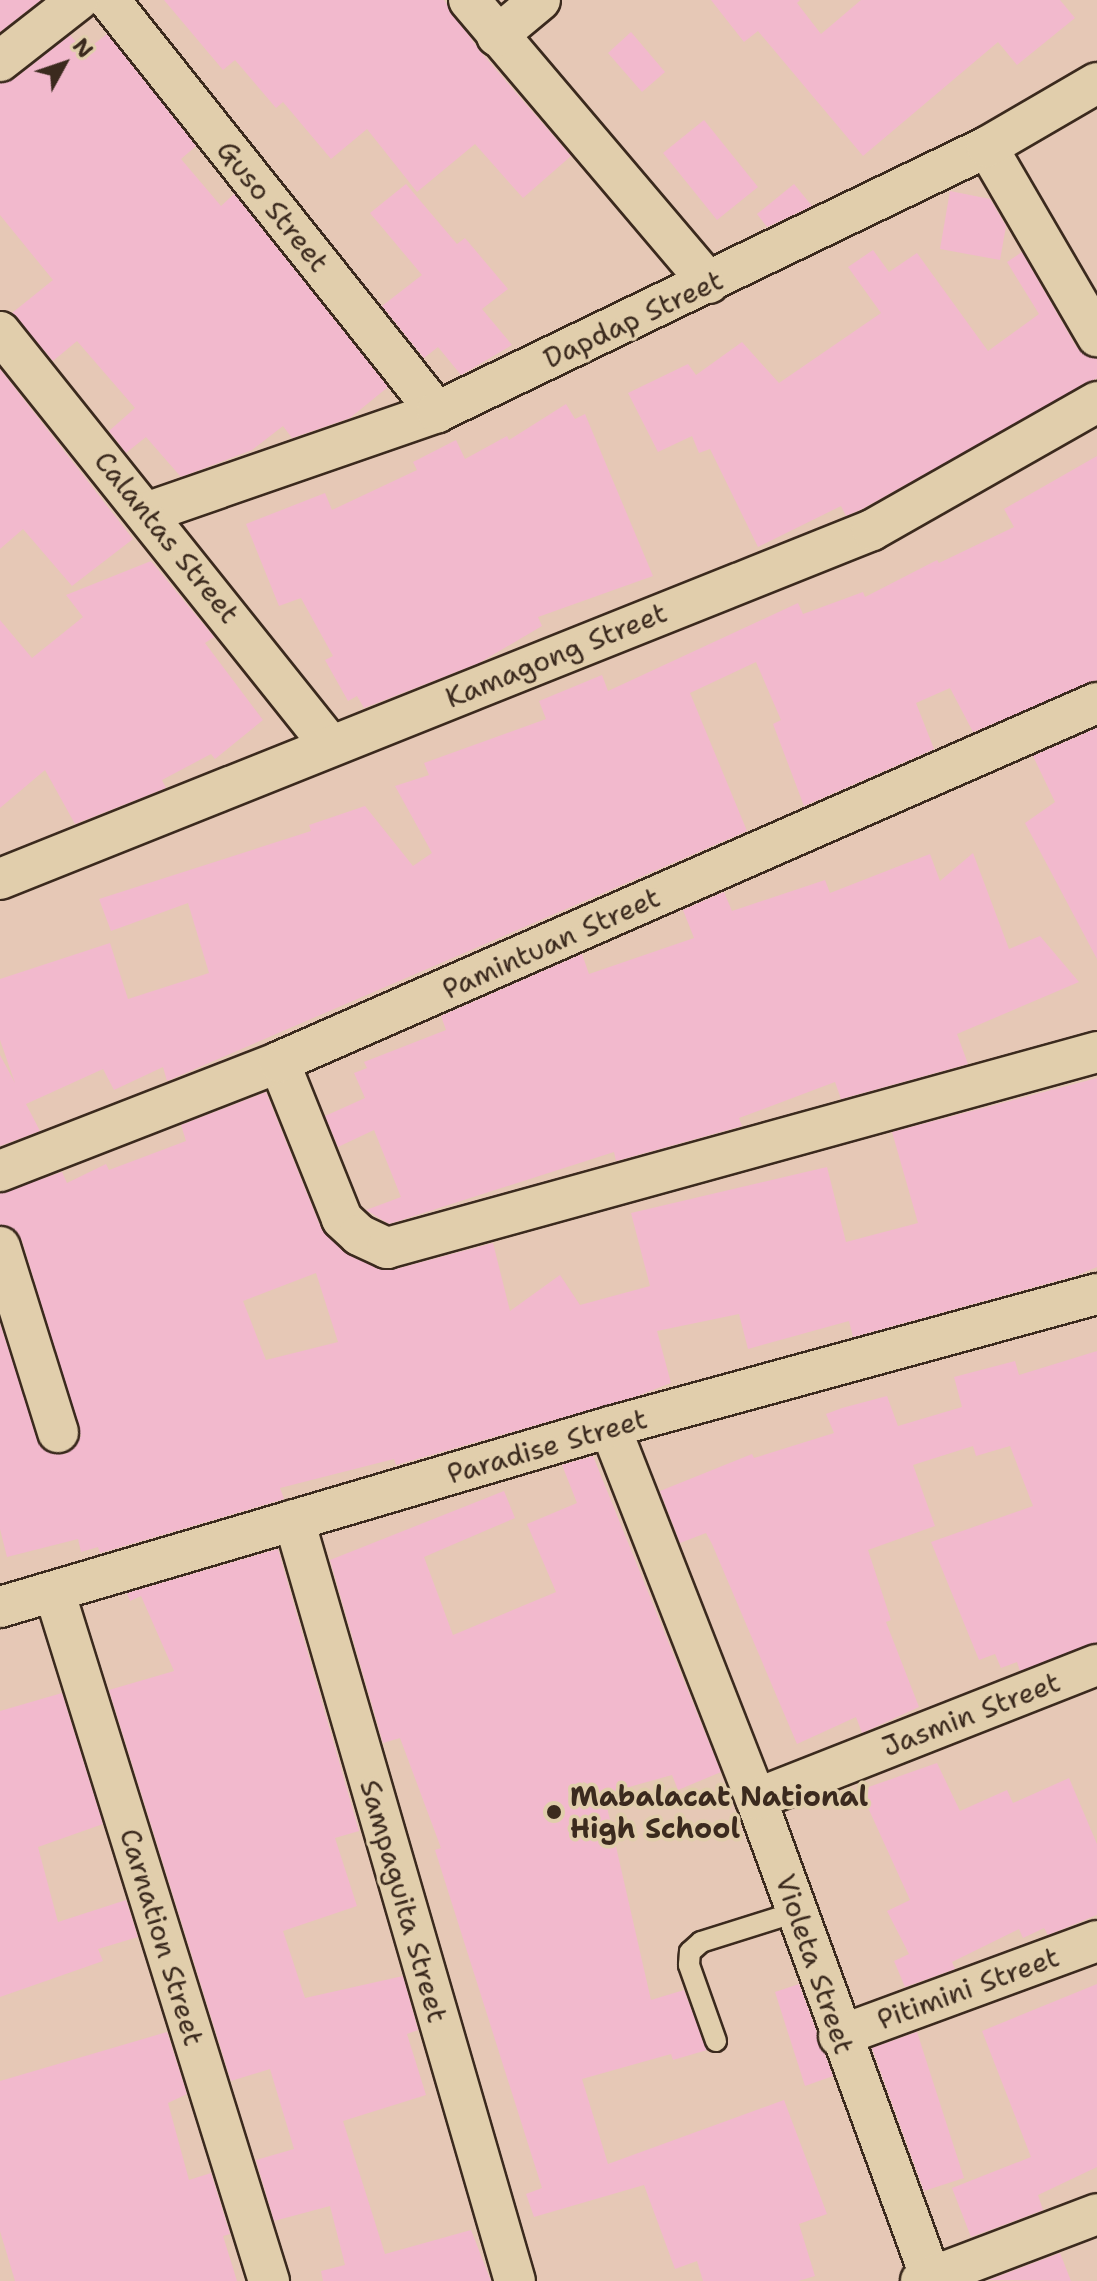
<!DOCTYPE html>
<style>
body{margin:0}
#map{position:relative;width:1097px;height:2281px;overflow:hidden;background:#e6c8b6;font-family:"Shantell Sans",sans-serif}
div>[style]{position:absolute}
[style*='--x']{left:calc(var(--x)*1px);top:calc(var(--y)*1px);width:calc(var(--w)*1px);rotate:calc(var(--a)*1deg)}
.building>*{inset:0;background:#f2b9cd}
.roads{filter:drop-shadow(2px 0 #3b2a1e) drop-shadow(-2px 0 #3b2a1e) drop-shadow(0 2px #3b2a1e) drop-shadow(0 -2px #3b2a1e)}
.lane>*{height:20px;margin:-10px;padding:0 10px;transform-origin:10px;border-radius:10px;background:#e1ceac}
.street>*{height:40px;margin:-20px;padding:0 20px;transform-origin:20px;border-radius:20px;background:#e1ceac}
.dots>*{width:22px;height:22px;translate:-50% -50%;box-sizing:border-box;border:4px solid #e1ceac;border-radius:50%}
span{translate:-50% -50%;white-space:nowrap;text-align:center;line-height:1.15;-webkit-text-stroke:7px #e1ceac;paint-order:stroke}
.street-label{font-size:28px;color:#3b2a1e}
.poi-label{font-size:28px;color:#3b2a1e;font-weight:700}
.left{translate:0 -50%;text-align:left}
.north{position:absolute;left:24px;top:24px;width:80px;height:80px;-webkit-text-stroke:6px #e1ceac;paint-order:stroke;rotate:50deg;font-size:22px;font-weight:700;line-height:32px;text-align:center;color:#3b2a1e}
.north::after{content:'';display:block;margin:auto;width:28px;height:36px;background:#3b2a1e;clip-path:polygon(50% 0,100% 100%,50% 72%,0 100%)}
</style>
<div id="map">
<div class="building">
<i style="clip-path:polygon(0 0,41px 0,0 32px)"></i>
<i style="clip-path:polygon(164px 0,444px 0,479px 50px,571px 156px,523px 198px,475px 144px,417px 192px,367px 129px,331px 159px,283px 102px,276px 108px,235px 60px,223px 70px)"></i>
<i style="clip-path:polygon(711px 0,800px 0,797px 3px,821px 34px,861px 0,1060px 0,1075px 18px,1017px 65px,998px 42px,863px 156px,758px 31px,744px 42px)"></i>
<i style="clip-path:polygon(631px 32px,665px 72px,642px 92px,608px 53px)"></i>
<i style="clip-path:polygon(107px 34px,196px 146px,181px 159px,221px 206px,234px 194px,388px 387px,350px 418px,292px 438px,283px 426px,252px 450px,181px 477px,146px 437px,126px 453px,109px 431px,135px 408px,77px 341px,53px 361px,12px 313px,53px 280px,0 215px,0 83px,14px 79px,70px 35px,84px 52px)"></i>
<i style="clip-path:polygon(704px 120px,758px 187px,717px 220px,663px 153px)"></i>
<i style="clip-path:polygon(406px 184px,457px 244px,465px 238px,508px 289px,482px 309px,512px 345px,461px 375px,438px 347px,424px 358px,382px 306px,422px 275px,370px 213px)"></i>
<i style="clip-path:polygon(794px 184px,812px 206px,767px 227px,757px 214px)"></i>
<i style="clip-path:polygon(950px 191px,990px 199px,1006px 226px,1000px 260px,940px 249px)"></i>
<i style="clip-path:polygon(873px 250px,889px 272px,917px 253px,988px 351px,1039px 314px,1007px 262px,1022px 252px,1077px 348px,1097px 359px,1097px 378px,862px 509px,846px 516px,841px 506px,758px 547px,710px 449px,699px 453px,692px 436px,658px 452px,628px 393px,688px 364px,696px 375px,742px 342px,779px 383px,881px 313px,848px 267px)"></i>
<i style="clip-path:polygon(0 369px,133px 539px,72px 586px,23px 529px,0 549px)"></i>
<i style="clip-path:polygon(566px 404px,575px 419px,585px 414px,653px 576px,538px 617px,542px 626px,479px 663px,364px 708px,357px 696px,348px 701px,325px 660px,333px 656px,301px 598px,279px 606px,246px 524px,325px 493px,332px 510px,417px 470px,413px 462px,456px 440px,465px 459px,507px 436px,509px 440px)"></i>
<i style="clip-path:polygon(1097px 456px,1097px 680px,973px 732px,950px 688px,916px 703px,934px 749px,804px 806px,773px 724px,781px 720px,756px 662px,690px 693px,747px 831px,167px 1081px,163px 1067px,114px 1090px,103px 1069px,26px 1104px,40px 1131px,0 1146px,0 1055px,15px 1083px,0 1040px,0 979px,110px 943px,128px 999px,209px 973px,188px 903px,111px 931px,99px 899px,311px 831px,309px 825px,365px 806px,413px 866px,432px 853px,395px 786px,429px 775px,424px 763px,546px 719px,539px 701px,602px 675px,608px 691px,798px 603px,803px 614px,863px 592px,865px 597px,937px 560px,939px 563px,1014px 527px,1004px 509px)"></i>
<i style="clip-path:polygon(151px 561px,214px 637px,205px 643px,263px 720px,215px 759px,211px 754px,162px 780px,166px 788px,75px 824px,45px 770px,0 808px,0 620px,32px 658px,83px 617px,66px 595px)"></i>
<i style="clip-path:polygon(1097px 728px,1097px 959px,1025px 823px,1055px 802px,1033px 756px)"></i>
<i style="clip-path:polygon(973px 853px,1009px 949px,1040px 936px,1079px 982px,957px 1034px,968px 1064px,841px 1099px,835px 1082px,739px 1118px,742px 1126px,616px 1161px,614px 1152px,389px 1224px,366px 1210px,401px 1197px,374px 1130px,338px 1147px,325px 1116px,365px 1098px,354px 1073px,367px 1068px,364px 1062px,446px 1030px,441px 1016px,582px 954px,589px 974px,694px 938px,683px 910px,724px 892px,732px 911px,825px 880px,830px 893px,930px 854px,940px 881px)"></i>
<i style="clip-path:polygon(evenodd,1097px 1078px,1097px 1267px,1078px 1275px,853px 1337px,849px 1321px,748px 1349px,739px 1314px,657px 1331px,671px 1383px,637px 1396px,396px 1465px,394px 1459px,280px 1488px,284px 1499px,100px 1553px,98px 1547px,81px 1552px,78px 1539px,7px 1557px,0 1529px,0 1324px,42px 1448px,66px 1454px,81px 1436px,22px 1240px,15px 1230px,0 1225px,0 1193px,62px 1172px,67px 1183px,106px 1164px,109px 1170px,186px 1141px,181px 1125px,266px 1092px,321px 1228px,344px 1252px,392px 1270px,493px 1243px,510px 1311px,560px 1275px,580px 1305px,650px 1286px,631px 1213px,827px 1167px,846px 1242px,918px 1223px,892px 1132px,1097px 1078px,316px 1273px,338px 1342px,266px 1360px,243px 1301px,316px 1273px)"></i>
<i style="clip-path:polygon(1097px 1351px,1097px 1643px,1020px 1671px,1017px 1662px,1001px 1668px,995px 1654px,979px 1660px,931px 1542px,1033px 1506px,1010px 1446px,976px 1456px,973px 1446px,913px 1465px,935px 1526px,868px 1550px,891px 1620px,886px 1622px,919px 1707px,862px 1733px,856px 1717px,797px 1744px,712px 1544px,706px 1533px,680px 1543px,660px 1491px,752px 1454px,754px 1458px,834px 1433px,826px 1414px,842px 1408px,887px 1396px,898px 1426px,962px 1407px,954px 1377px,1015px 1361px,1019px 1375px)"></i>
<i style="clip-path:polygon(593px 1456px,721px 1772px,678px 1790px,672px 1775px,604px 1794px,651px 2000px,684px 1990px,707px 2050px,673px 2060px,671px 2054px,582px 2079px,608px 2164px,784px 2100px,827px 2214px,799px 2224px,815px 2276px,798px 2281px,703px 2281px,697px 2261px,675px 2269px,644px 2185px,534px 2217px,526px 2194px,542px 2188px,435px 1850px,441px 1848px,400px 1738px,383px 1743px,330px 1560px,504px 1491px,515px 1518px,424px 1557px,453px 1635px,556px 1592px,527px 1524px,577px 1503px,562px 1465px)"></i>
<i style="clip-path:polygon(278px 1549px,359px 1831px,335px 1838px,357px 1906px,283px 1931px,305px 1998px,403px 1976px,418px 2030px,407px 2034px,426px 2095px,343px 2121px,385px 2254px,471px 2230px,491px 2281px,323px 2281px,321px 2271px,345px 2265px,330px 2206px,274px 2221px,256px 2160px,294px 2149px,270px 2069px,231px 2081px,109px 1690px,174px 1671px,141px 1596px,130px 1601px,127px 1593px)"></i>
<i style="clip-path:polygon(62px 1693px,103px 1824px,38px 1847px,58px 1922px,126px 1900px,138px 1937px,98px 1949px,103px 1961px,0 1997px,0 1711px)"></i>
<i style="clip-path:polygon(937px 1763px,960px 1811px,1007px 1790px,1013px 1803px,1069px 1778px,1097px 1844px,1097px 1915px,1048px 1935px,1044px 1928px,1023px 1938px,1019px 1929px,952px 1962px,955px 1969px,905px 1987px,894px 1961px,909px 1954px,887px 1911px,910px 1900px,860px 1790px)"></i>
<i style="clip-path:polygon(799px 1984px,833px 2076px,805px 2086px,775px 1992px)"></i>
<i style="clip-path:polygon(1097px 1984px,1097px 2167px,1038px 2195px,1043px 2210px,971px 2237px,952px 2188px,1031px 2157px,982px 2031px)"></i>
<i style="clip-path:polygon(167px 2032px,187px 2094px,168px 2103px,189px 2180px,211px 2173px,230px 2234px,223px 2236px,237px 2281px,15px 2281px,0 2231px,0 2081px)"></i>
<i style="clip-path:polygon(917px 2032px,964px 2178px,924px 2191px,872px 2048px)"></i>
<i style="clip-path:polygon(1060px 2253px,1071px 2281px,988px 2280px)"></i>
</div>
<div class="roads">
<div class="lane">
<i style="--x:716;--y:2041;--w:81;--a:-109.6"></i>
<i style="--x:689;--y:1965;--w:13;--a:-86"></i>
<i style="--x:690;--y:1952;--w:15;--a:-42"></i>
<i style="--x:701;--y:1942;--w:100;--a:-17.5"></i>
</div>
<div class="street">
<i style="--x:109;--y:0;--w:527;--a:51.48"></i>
<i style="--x:469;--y:0;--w:371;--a:49.7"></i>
<i style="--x:497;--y:36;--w:56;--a:-39.9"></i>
<i style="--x:0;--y:61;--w:99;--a:-38"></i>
<i style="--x:987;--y:147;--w:219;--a:59.8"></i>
<i style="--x:0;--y:332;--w:529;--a:51.37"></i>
<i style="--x:149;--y:512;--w:305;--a:-19.1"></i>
<i style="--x:437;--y:412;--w:611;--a:-25.73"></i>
<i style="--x:987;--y:147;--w:127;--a:-30.2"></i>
<i style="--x:0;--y:879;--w:939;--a:-21.81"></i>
<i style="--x:872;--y:530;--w:259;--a:-29.6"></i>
<i style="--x:279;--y:1062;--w:169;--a:68.1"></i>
<i style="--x:342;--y:1219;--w:23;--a:43"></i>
<i style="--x:359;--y:1235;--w:31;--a:25"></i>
<i style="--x:387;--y:1248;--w:737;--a:-15.43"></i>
<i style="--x:0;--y:1171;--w:300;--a:-21.3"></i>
<i style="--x:279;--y:1062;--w:893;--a:-23.7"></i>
<i style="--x:0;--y:1247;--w:194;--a:72.6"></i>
<i style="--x:610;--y:1427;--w:400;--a:68.6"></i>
<i style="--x:756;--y:1799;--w:510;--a:69.93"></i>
<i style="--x:294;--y:1520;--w:792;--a:73.81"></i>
<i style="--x:55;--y:1594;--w:720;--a:72.7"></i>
<i style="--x:0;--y:1607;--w:636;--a:-16.44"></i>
<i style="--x:610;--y:1427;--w:505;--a:-15.28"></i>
<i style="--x:756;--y:1799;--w:366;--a:-21.5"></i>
<i style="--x:839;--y:2036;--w:275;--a:-20.2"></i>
<i style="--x:921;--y:2281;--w:188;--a:-20.8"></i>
</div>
</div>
<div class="dots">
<i style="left:554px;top:1812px;background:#3b2a1e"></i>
</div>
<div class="street-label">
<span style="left:273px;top:206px;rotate:51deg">Guso Street</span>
<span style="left:633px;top:319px;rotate:-25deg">Dapdap Street</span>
<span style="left:167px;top:537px;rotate:51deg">Calantas Street</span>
<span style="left:556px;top:655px;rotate:-22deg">Kamagong Street</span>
<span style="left:551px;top:943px;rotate:-24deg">Pamintuan Street</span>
<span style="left:547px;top:1446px;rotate:-16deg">Paradise Street</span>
<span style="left:971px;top:1714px;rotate:-21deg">Jasmin Street</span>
<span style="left:404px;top:1901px;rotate:74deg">Sampaguita Street</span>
<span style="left:162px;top:1937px;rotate:73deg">Carnation Street</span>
<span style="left:815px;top:1964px;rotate:71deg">Violeta Street</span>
<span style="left:968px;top:1988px;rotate:-20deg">Pitimini Street</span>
</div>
<div class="poi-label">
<span class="left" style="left:570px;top:1812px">Mabalacat National<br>High School</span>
</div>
<div class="north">N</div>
</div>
